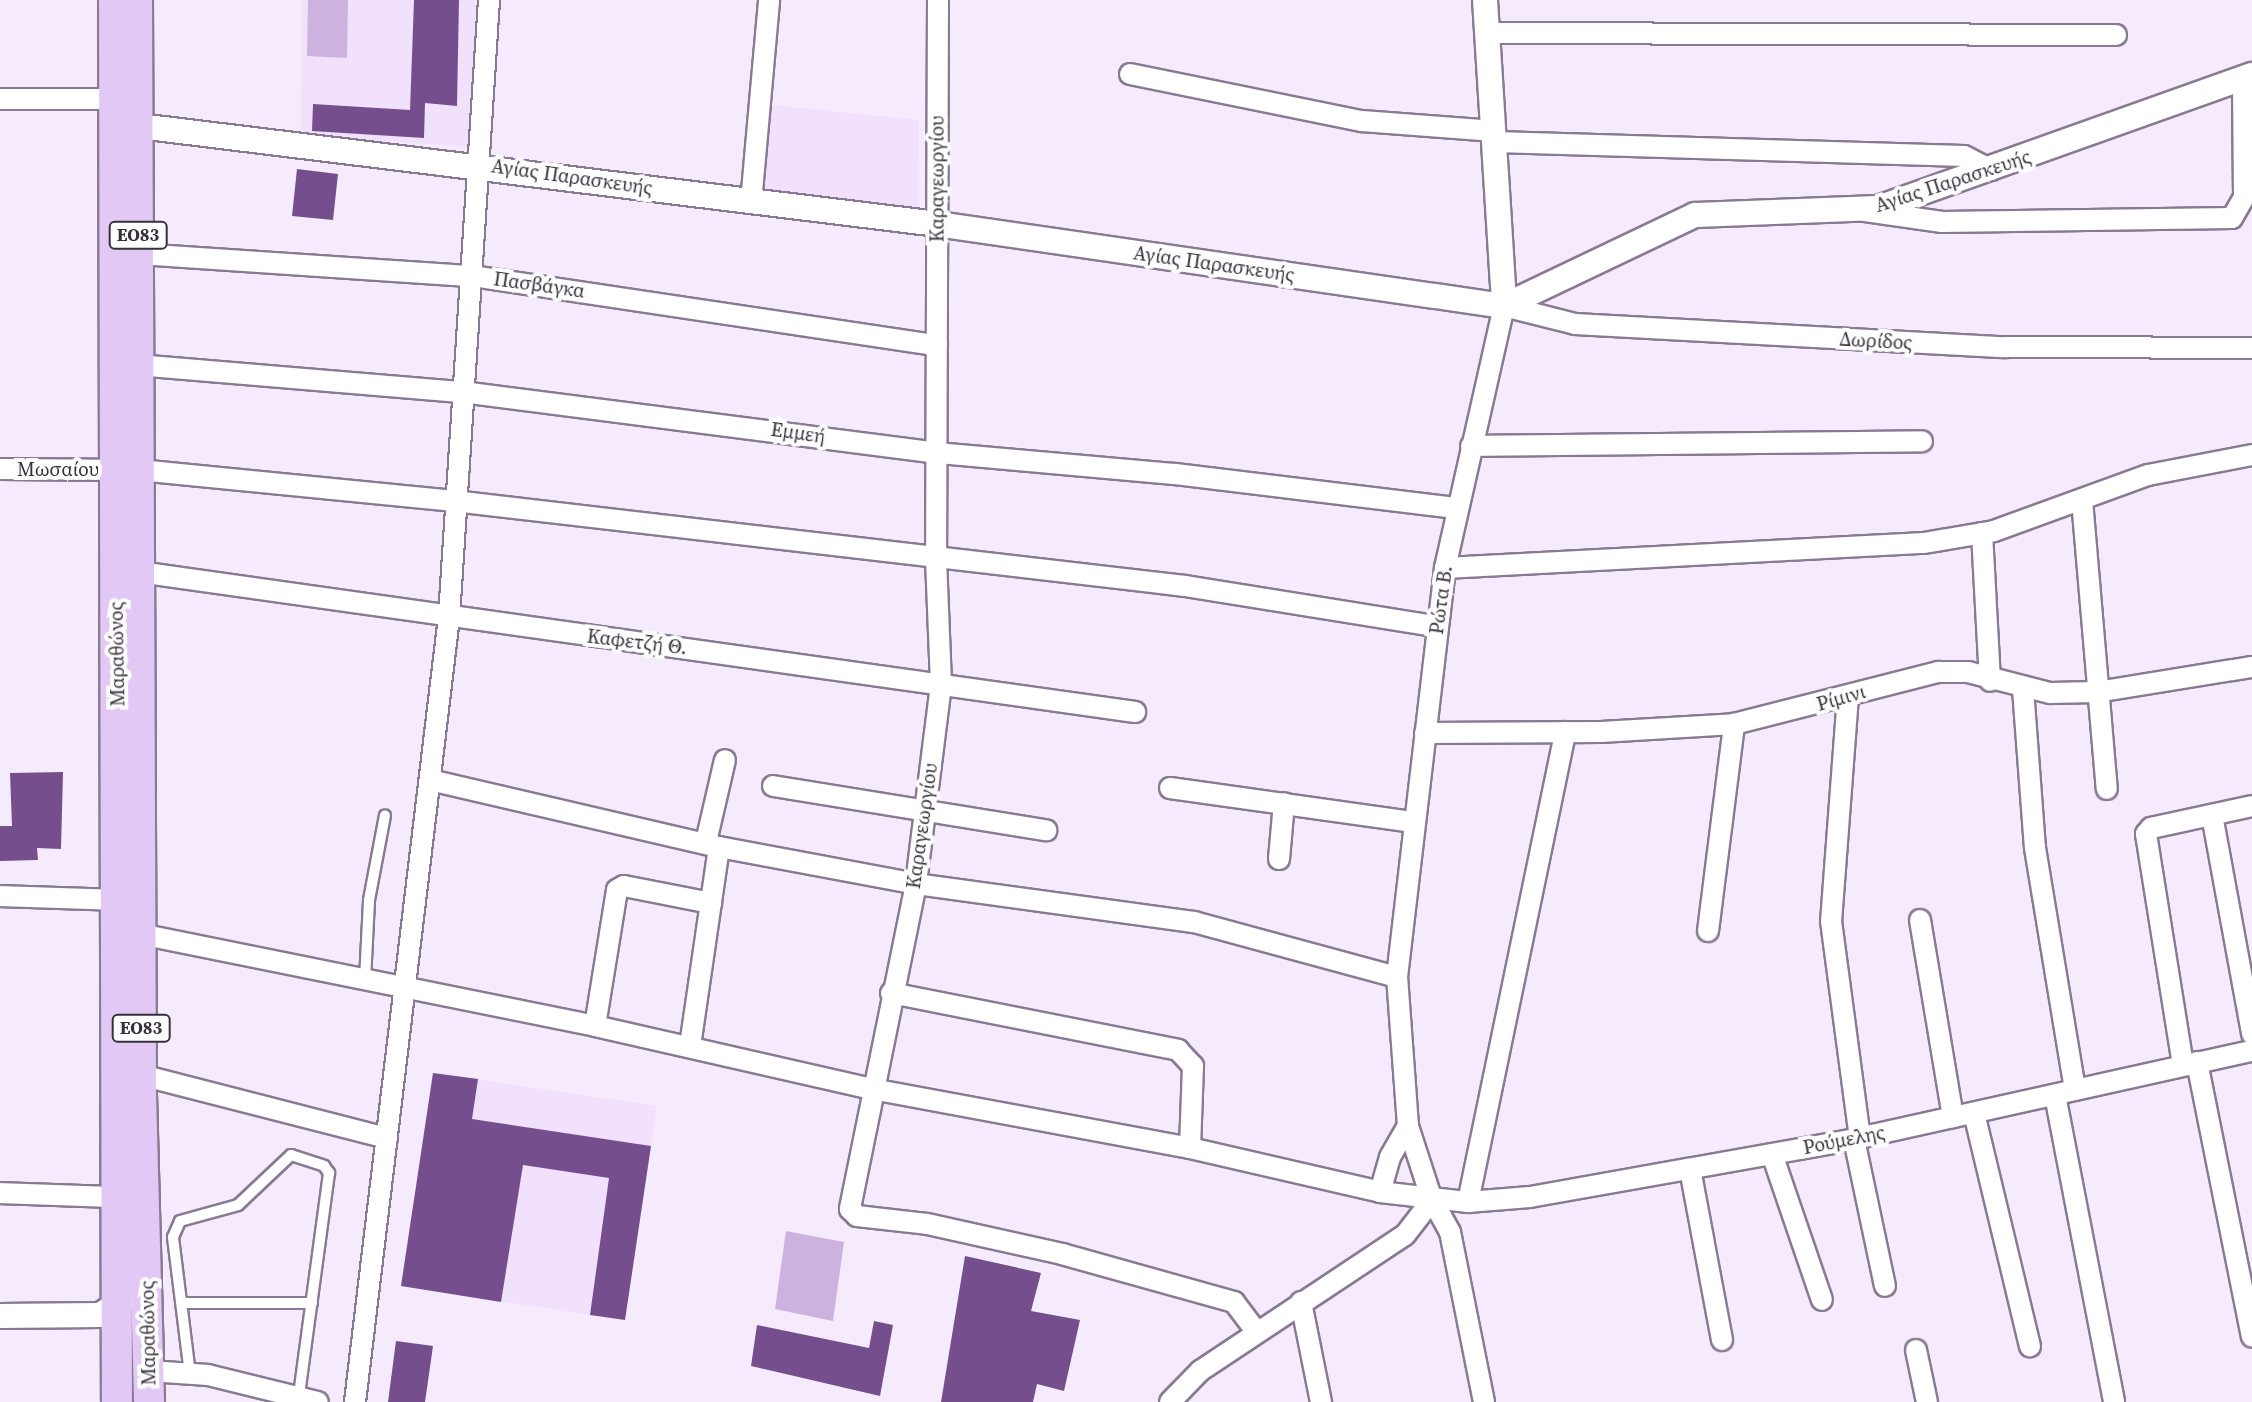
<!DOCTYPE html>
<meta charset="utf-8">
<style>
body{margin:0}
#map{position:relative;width:2252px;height:1402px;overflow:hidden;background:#f5ebfc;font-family:"Source Serif 4",serif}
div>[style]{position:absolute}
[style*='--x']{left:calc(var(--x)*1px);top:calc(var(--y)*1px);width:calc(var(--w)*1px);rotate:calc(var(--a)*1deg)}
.built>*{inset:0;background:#f1e1fd}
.green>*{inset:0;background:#cdb2df}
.building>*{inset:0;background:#754f8d}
.roads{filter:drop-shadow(2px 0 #897a93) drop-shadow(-2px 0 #897a93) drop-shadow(0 2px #897a93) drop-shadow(0 -2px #897a93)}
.service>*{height:10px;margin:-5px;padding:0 5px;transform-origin:5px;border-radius:5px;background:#fff}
.minor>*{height:20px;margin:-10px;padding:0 10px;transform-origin:10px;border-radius:10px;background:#fff}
.tertiary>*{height:24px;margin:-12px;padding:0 12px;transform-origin:12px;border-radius:12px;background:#fff}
.primary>*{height:30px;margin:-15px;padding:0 15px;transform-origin:15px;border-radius:15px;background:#e2c8f4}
span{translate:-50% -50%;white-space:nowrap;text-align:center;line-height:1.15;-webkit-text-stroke:8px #fdfdfd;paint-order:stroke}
.shield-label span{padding:2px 6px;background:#fdfdfd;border:2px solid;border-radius:6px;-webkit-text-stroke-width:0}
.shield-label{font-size:18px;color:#36303b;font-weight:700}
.street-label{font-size:20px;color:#36303b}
</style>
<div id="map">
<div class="built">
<i style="clip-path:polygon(302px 0,476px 0,472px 147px,301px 135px)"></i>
<i style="clip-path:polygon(771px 105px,919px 120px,918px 209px,763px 191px)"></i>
<i style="clip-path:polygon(433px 1073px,657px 1106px,625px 1320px,401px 1286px)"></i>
</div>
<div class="green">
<i style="clip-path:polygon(308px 0,348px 0,347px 58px,307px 56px)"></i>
<i style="clip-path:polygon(786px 1231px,844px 1242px,833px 1321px,775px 1309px)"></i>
</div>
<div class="building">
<i style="clip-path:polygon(414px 0,459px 0,457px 106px,425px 103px,424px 138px,312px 131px,313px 104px,410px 110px)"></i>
<i style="clip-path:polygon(297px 169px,338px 174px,333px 220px,292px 216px)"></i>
<i style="clip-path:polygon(63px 772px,61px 849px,37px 848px,38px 860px,0 861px,0 826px,12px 826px,10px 773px)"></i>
<i style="clip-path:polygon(433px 1073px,478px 1079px,472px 1119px,651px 1146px,625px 1320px,590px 1315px,609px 1178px,523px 1165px,501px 1302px,401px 1286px)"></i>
<i style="clip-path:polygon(965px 1256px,1041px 1273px,1031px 1311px,1080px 1320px,1064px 1391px,1037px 1384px,1033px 1402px,941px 1402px)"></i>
<i style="clip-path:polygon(874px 1321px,893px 1325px,880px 1396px,751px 1366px,757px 1325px,869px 1348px)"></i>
<i style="clip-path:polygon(396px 1341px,433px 1346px,425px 1402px,388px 1402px)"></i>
</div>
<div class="roads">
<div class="service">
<i style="--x:365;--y:980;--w:80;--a:-87.1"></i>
<i style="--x:369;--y:900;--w:86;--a:-79.3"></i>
<i style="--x:182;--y:1303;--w:130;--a:0"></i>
<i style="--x:190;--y:1374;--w:138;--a:-97.1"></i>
<i style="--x:173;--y:1237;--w:17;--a:-66"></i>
<i style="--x:180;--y:1221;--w:60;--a:-15.4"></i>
<i style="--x:238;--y:1205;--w:73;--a:-43.3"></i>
<i style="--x:291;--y:1155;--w:35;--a:18"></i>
<i style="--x:324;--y:1166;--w:9;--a:54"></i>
<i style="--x:329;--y:1173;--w:224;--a:97.7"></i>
</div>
<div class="minor">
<i style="--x:938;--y:0;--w:559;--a:90.2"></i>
<i style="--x:936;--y:559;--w:126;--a:87.7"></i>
<i style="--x:941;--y:685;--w:201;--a:97.2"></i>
<i style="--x:916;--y:884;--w:332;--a:101.5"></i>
<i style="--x:850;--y:1209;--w:10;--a:45"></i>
<i style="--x:857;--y:1216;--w:70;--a:6.5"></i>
<i style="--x:927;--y:1224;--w:138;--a:12.5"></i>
<i style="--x:1062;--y:1254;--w:179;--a:15.6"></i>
<i style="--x:1234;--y:1302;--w:38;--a:53"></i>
<i style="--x:1488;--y:33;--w:628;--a:0.18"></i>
<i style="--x:1130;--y:74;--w:237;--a:11.5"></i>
<i style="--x:1362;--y:121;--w:133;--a:4.3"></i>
<i style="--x:0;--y:99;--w:115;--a:0"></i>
<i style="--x:1496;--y:142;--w:468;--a:1.7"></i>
<i style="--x:1964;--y:156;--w:31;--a:27"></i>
<i style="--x:751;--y:203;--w:204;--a:-84.9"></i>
<i style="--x:1865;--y:211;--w:78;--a:8.1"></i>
<i style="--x:1942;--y:222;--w:290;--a:-0.8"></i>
<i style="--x:2232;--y:218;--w:24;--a:-60"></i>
<i style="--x:2244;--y:197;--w:118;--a:-90.5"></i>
<i style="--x:138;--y:254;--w:336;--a:3.8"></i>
<i style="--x:473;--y:276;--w:469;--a:8.5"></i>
<i style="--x:138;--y:365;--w:325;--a:4.8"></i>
<i style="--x:462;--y:392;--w:480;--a:7.3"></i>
<i style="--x:938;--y:453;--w:238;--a:5.1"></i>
<i style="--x:1175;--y:474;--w:283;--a:6.9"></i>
<i style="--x:1471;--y:446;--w:451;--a:-0.6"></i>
<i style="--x:0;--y:469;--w:139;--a:0.4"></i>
<i style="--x:139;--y:470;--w:317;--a:5.6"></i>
<i style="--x:454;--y:501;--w:736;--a:6.63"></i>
<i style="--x:1185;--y:586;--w:254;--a:9.1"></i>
<i style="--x:2082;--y:500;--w:290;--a:85.1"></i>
<i style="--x:1982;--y:533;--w:148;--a:86.9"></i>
<i style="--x:1445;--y:568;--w:480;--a:-3"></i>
<i style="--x:1924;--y:543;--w:71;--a:-9.7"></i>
<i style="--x:1994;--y:531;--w:164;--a:-20"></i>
<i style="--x:2148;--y:475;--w:106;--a:-10.9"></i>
<i style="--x:139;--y:572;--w:1006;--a:8"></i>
<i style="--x:2023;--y:689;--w:159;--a:85.7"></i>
<i style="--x:2035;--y:848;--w:245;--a:80.6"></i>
<i style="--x:1848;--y:696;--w:226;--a:94.3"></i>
<i style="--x:1831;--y:921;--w:218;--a:82.4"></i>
<i style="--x:1425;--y:733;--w:176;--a:-0.3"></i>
<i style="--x:1601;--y:732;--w:133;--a:-3.4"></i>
<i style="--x:1734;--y:724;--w:211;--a:-14.3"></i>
<i style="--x:1938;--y:672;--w:30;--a:0"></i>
<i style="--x:1968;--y:672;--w:85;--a:14.4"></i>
<i style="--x:2050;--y:693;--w:47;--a:-1.2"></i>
<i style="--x:2097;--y:692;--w:157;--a:-9.2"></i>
<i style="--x:430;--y:780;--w:297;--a:13.1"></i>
<i style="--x:719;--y:847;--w:200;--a:10.6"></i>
<i style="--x:916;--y:884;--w:281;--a:7.8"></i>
<i style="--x:1194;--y:922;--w:210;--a:15.2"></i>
<i style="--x:773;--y:786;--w:277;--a:9.2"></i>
<i style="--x:1170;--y:788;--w:244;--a:8"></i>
<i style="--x:2212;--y:815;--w:223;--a:79.6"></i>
<i style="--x:706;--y:842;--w:84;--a:-77"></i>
<i style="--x:1279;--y:859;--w:56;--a:-84.9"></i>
<i style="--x:0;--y:896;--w:118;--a:1.9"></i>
<i style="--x:1920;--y:920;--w:200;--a:80.5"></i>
<i style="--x:1708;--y:931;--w:209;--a:-82.8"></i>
<i style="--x:140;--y:934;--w:464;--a:11.4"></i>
<i style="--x:595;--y:1026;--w:284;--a:12.8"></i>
<i style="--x:872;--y:1089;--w:323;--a:10.5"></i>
<i style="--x:1190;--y:1148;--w:195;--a:13"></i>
<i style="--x:1380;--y:1192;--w:89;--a:6.5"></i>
<i style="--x:1468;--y:1202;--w:62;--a:-4.6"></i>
<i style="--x:1530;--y:1197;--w:329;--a:-10.1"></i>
<i style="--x:1854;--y:1139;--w:408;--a:-12.5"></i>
<i style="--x:891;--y:993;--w:293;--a:11.2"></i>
<i style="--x:1178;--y:1050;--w:22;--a:47"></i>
<i style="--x:1193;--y:1066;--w:82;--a:92.1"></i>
<i style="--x:595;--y:1026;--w:138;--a:-80.8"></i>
<i style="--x:617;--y:890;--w:8;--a:-30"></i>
<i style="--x:624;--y:886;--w:89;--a:11.1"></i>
<i style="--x:690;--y:1046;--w:201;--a:-81.7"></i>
<i style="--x:2197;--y:1062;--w:280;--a:78.7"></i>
<i style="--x:2183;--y:1065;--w:234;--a:-99.1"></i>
<i style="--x:2146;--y:834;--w:8;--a:-50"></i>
<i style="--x:2151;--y:828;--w:103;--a:-12.3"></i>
<i style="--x:141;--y:1075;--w:254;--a:14.4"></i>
<i style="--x:2055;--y:1095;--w:313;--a:79.1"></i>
<i style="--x:1974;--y:1113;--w:240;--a:76.5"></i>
<i style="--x:1854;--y:1139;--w:150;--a:78.1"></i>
<i style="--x:1772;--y:1154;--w:154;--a:71.1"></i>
<i style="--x:1690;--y:1169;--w:174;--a:79.4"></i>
<i style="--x:1380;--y:1192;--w:36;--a:-74"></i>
<i style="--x:1390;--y:1157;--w:36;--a:-60"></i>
<i style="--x:0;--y:1193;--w:116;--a:2"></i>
<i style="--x:1468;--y:1202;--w:480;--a:-78.3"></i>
<i style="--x:1301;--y:1302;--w:102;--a:78.7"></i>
<i style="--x:1916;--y:1350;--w:53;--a:78.1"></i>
<i style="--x:149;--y:1371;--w:59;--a:3.9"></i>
<i style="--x:208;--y:1375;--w:113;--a:13.8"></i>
<i style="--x:355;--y:1402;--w:791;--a:-83.17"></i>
<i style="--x:449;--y:617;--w:618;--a:-86.29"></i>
<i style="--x:1170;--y:1402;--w:43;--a:-45.9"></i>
<i style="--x:1200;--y:1371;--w:246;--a:-33.6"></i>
<i style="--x:1405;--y:1235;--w:44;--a:-52.4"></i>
<i style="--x:1484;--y:1402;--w:173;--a:-101.3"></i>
<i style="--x:1450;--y:1232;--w:37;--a:-119"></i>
<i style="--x:1432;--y:1200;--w:78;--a:-108"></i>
<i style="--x:1408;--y:1126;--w:149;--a:-94.2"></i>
<i style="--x:1397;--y:977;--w:412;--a:-83.3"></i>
<i style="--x:1445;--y:568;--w:269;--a:-77.3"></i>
<i style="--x:1504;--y:306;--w:73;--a:14.2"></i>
<i style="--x:1575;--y:324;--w:432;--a:3.1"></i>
<i style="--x:2006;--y:347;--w:246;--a:0.2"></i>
</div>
<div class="tertiary">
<i style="--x:1485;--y:0;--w:307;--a:86.4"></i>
<i style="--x:123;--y:124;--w:820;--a:7"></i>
<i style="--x:937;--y:224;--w:573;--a:8.23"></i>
<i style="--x:1504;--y:306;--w:212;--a:-25.5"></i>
<i style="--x:1695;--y:215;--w:183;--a:-2.2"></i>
<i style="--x:1878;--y:208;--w:397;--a:-19.6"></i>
<i style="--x:0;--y:1316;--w:100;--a:-0.6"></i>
<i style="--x:100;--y:1315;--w:33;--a:-33"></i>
</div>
<div class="primary">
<i style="--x:114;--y:0;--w:1402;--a:89.88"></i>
<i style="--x:137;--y:0;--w:1094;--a:89.79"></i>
<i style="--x:141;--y:1094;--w:308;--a:88.5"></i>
</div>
</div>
<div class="shield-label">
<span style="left:138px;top:235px">ΕΟ83</span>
<span style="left:141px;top:1028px">ΕΟ83</span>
</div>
<div class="street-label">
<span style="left:572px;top:177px;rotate:8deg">Αγίας Παρασκευής</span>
<span style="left:937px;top:179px;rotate:-90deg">Καραγεωργίου</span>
<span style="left:1953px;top:181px;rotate:-18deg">Αγίας Παρασκευής</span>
<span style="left:1214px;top:264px;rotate:8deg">Αγίας Παρασκευής</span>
<span style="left:539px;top:285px;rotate:8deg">Πασβάγκα</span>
<span style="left:1876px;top:341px;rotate:3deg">Δωρίδος</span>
<span style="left:798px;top:433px;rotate:8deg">Εμμεή</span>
<span style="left:58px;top:469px">Μωσαίου</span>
<span style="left:1441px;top:600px;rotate:-82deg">Ρώτα Β.</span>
<span style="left:637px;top:642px;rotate:7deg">Καφετζή Θ.</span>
<span style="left:117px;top:654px;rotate:-91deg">Μαραθώνος</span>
<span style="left:1841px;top:698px;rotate:-16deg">Ρίμινι</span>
<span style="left:922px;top:826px;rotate:-82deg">Καραγεωργίου</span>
<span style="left:1844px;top:1140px;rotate:-11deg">Ρούμελης</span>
<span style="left:148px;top:1333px;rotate:-91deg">Μαραθώνος</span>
</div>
</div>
